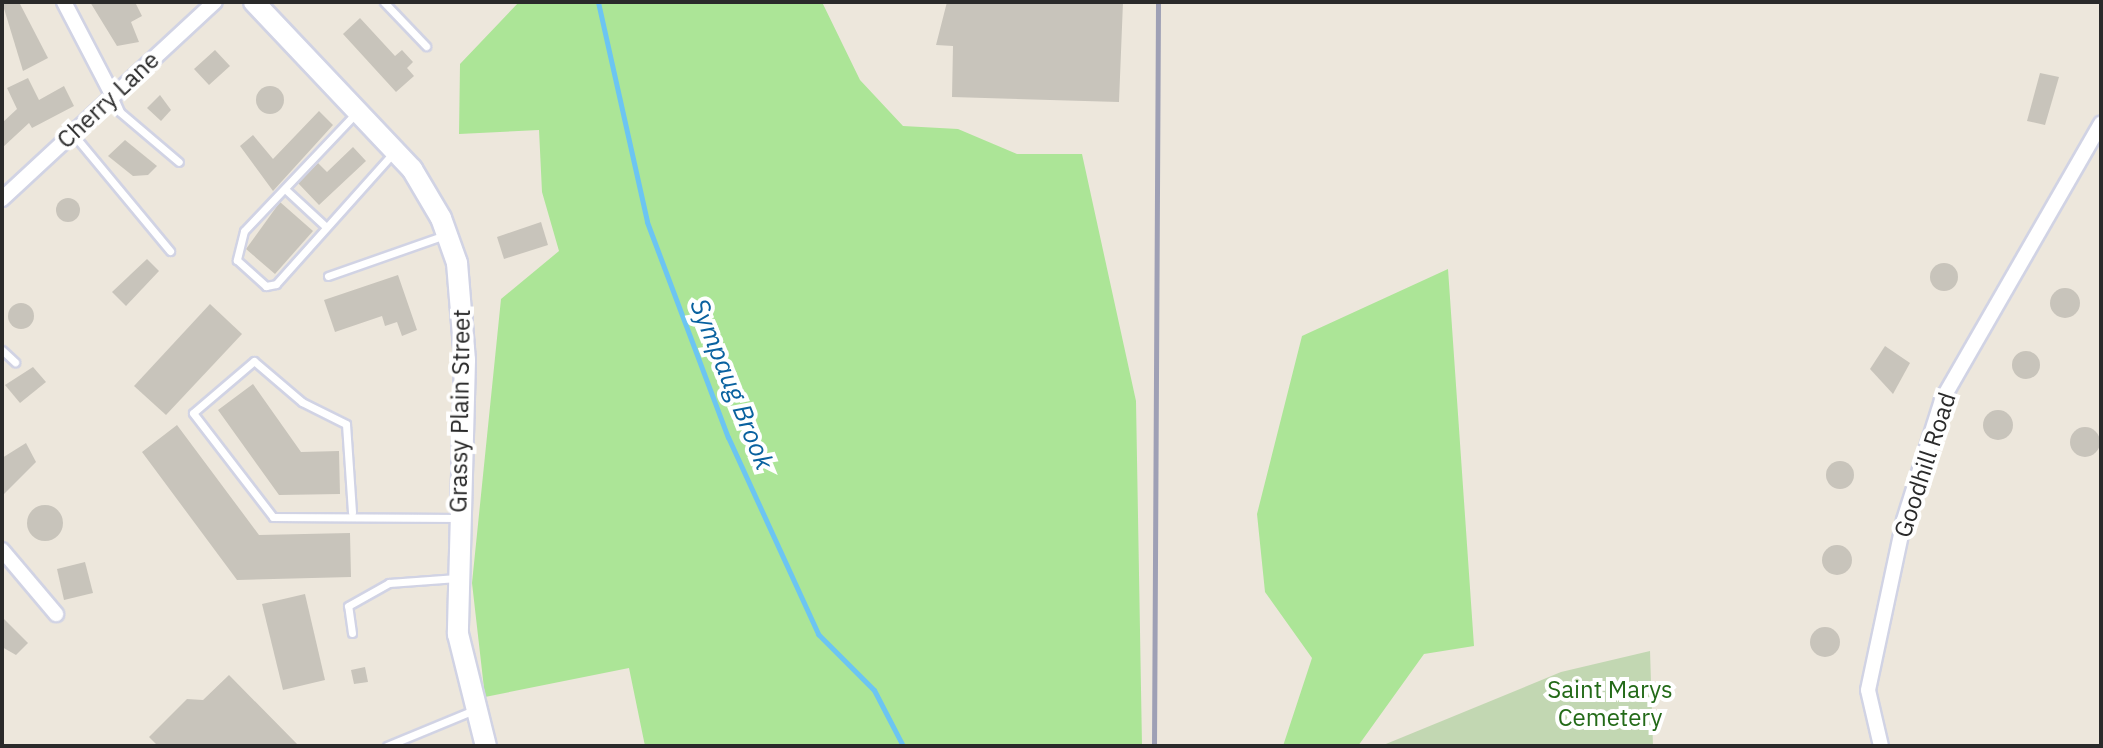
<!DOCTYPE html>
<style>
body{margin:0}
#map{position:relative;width:2103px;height:748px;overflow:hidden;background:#ede7dc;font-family:"IBM Plex Sans",sans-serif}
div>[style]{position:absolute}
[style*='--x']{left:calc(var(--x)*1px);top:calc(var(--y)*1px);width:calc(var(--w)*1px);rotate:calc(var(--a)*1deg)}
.green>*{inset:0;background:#ace597}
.cemetery>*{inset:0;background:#c2d7b2}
.stream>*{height:5px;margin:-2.5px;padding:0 2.5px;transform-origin:2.5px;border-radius:2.5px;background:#6cc5f2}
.building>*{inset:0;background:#c8c4bb}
.round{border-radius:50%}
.roads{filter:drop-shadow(2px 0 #d1d3e4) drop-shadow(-2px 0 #d1d3e4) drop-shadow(0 2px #d1d3e4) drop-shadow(0 -2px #d1d3e4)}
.lane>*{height:7px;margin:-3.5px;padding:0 3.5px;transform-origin:3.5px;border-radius:3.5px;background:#fff}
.street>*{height:14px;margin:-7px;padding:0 7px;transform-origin:7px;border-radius:7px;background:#fff}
.secondary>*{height:20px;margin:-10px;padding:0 10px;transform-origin:10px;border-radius:10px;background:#fff}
.rail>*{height:5px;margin:-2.5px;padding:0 2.5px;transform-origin:2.5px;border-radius:2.5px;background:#9ea0b5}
span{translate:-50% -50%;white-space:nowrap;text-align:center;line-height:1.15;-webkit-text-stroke:8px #fff;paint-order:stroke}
.street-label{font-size:24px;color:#2a2a2a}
.park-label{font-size:24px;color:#236a18}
.water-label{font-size:26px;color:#09619f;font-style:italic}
.frame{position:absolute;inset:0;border:4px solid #2a2a2a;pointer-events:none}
</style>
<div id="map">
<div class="green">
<i style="clip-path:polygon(519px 2px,822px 2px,860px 80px,903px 126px,958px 129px,1017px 154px,1082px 154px,1136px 401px,1142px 746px,645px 746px,629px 668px,485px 697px,472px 583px,501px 299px,559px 251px,542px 192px,539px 130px,459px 134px,460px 64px)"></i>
<i style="clip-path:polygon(1448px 269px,1474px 646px,1424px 654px,1358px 746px,1283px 746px,1312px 658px,1265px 592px,1257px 514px,1302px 336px)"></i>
</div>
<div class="cemetery">
<i style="clip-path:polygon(1650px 651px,1653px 746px,1381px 746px,1561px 672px)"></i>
</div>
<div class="stream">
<i style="--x:598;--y:2;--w:225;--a:77.4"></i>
<i style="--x:647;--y:222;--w:230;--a:69.4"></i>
<i style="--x:728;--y:437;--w:217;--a:65.4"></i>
<i style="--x:818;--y:634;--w:79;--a:45"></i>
<i style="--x:874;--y:690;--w:63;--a:62.6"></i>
</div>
<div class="building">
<i style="clip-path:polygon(2px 2px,19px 2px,48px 58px,23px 71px)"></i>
<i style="clip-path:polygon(90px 2px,135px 2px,142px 16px,131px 22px,139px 42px,117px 46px)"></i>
<i style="clip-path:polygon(947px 2px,1123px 2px,1119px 102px,952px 97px,953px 46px,936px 45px)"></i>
<i style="clip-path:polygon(360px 18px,395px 56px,402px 50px,413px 62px,407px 68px,414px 76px,396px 92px,343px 34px)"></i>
<i style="clip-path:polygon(215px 50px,230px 66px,209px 85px,194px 69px)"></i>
<i style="clip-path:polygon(2040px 73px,2059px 77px,2045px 125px,2027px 121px)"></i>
<i style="clip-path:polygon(28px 78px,39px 100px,64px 86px,74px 106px,32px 128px,29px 123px,2px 148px,2px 123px,17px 109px,7px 88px)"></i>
<i class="round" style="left:256px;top:86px;width:28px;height:28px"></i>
<i style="clip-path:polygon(160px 95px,171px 110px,161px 121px,147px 108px)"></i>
<i style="clip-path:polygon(319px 111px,333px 125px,273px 191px,240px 146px,253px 135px,273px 159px)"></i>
<i style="clip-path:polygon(125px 140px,157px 166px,148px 175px,133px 176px,108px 156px)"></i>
<i style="clip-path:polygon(353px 147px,366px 161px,319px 205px,298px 183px,318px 163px,327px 172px)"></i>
<i class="round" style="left:56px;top:198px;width:24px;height:24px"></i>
<i style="clip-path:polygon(280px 202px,313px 231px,275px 274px,246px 249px)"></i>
<i style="clip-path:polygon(541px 222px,548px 245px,504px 259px,497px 237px)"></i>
<i style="clip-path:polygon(147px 259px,159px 271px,126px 306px,112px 292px)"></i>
<i class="round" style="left:1930px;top:263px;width:28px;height:28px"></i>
<i style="clip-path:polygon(398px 275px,417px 330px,402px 336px,397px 322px,385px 326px,382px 316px,335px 332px,324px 300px)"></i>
<i class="round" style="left:2050px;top:288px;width:30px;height:30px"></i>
<i class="round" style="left:8px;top:303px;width:26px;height:26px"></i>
<i style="clip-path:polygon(210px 304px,242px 334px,166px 415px,134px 386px)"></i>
<i style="clip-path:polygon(1885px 346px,1910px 363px,1893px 394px,1870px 369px)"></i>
<i class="round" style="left:2012px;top:351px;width:28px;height:28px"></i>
<i style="clip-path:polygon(33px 367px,46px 382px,20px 403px,5px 385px)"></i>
<i style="clip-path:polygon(253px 384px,301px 452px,339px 451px,340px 494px,279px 495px,218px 410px)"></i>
<i class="round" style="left:1983px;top:410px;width:30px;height:30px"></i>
<i style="clip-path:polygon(177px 425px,259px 535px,350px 533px,351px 577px,237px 580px,142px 452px)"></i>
<i class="round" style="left:2070px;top:427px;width:30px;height:30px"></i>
<i style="clip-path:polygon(26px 443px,36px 462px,2px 496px,2px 458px)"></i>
<i class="round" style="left:1826px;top:461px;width:28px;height:28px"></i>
<i class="round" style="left:27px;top:505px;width:36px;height:36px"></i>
<i class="round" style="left:1822px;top:545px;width:30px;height:30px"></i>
<i style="clip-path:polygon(85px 562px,93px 593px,64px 600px,57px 569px)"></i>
<i style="clip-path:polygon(305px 594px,325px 680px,283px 690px,262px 604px)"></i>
<i style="clip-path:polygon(2px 617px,28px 643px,16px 655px,2px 647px)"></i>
<i class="round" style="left:1810px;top:627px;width:30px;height:30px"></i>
<i style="clip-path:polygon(365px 667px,368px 682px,354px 684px,351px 670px)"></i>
<i style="clip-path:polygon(229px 675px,299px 746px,158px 746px,149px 737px,187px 699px,203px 700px)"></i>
</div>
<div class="roads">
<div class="lane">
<i style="--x:384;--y:2;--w:61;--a:46.3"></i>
<i style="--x:113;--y:96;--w:17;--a:66"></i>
<i style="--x:120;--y:112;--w:77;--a:40.3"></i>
<i style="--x:357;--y:112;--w:164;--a:133.5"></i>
<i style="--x:244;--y:231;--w:30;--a:104"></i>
<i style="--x:237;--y:260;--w:39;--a:42"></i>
<i style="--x:266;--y:286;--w:10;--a:-11"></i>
<i style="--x:276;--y:284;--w:176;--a:-48.2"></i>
<i style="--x:73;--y:134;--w:152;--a:50.3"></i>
<i style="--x:285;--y:189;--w:54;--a:42.8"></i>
<i style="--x:328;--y:276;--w:124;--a:-19.3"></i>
<i style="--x:2;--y:350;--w:18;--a:43"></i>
<i style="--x:352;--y:512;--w:88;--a:-93.9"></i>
<i style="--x:346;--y:424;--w:49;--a:-153.4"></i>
<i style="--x:302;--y:402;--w:63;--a:-139.5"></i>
<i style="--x:254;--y:361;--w:80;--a:139.6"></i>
<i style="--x:193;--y:413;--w:131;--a:52.4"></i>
<i style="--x:273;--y:517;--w:186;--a:0.3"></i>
<i style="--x:352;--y:633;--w:27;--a:-98"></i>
<i style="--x:348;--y:606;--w:47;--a:-29.3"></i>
<i style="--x:389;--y:583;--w:68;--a:-4.2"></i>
<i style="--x:387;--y:746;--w:94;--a:-22.5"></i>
</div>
<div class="street">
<i style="--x:64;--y:2;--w:106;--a:62.5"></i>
<i style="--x:2;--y:199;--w:290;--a:-42.8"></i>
<i style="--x:2;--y:550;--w:84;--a:49.8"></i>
<i style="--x:1881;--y:746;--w:57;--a:-103.1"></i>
<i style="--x:1868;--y:690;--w:174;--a:-78"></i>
<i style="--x:1904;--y:520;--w:126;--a:-72.4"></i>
<i style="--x:1942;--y:400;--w:319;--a:-60.1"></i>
</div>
<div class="secondary">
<i style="--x:254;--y:2;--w:230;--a:46.6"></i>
<i style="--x:412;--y:169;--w:57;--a:59.4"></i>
<i style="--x:441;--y:218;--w:48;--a:70.4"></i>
<i style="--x:457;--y:263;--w:97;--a:85.3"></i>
<i style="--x:465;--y:360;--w:274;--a:91.5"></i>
<i style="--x:458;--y:634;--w:115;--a:76"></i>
</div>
</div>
<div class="rail">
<i style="--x:1154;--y:746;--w:744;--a:-89.69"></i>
</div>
<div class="street-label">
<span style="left:108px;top:100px;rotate:-43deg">Cherry Lane</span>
<span style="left:460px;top:411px;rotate:-89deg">Grassy Plain Street</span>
<span style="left:1925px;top:465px;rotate:-72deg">Goodhill Road</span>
</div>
<div class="park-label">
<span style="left:1610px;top:704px">Saint Marys<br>Cemetery</span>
</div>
<div class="water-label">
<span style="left:732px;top:384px;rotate:68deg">Sympaug Brook</span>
</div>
<div class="frame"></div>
</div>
